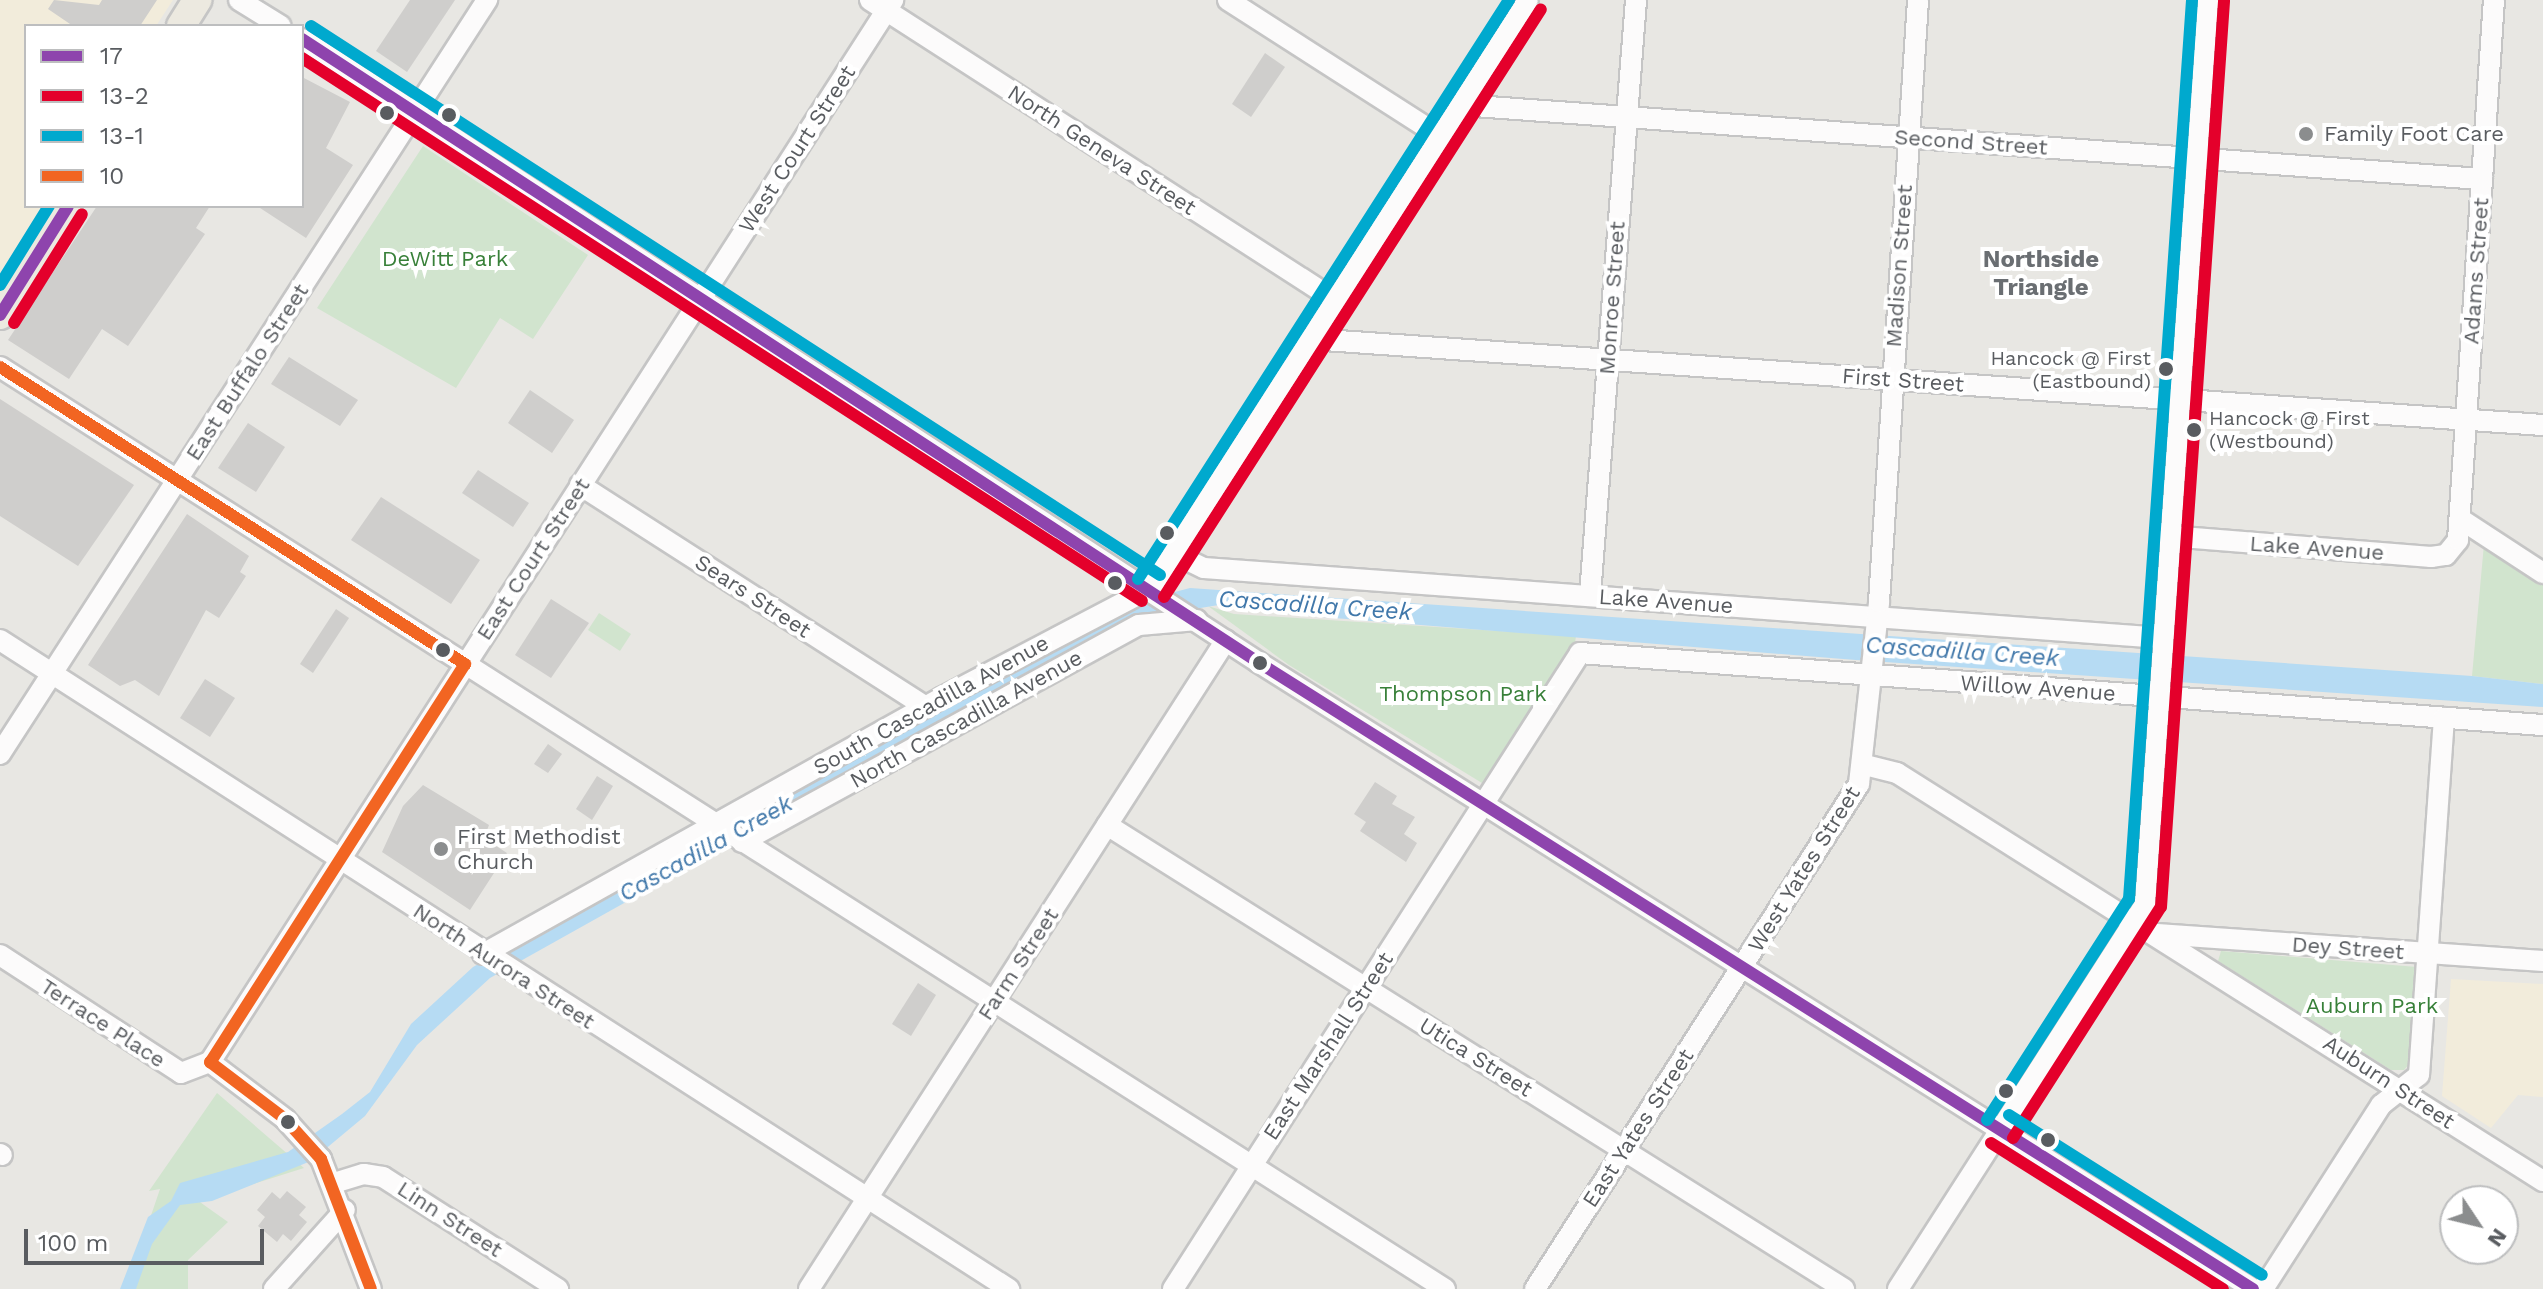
<!DOCTYPE html>
<style>
body{margin:0}
#map{position:relative;width:2543px;height:1289px;overflow:hidden;background:#e8e7e3;font-family:"Work Sans",sans-serif}
div>[style]{position:absolute}
[style*='--x']{left:calc(var(--x)*1px);top:calc(var(--y)*1px);width:calc(var(--w)*1px);rotate:calc(var(--a)*1deg)}
.commercial>*{inset:0;background:#f2ecdb}
.green>*{inset:0;background:#d1e4ce}
.water>*{inset:0;background:#b6dbf3}
.building>*{inset:0;background:#cfcecc}
.roads{filter:drop-shadow(2px 0 #c5c5c5) drop-shadow(-2px 0 #c5c5c5) drop-shadow(0 2px #c5c5c5) drop-shadow(0 -2px #c5c5c5)}
.minor>*{height:20px;margin:-10px;padding:0 10px;transform-origin:10px;border-radius:10px;background:#fcfbfb}
.highway>*{height:28px;margin:-14px;padding:0 14px;transform-origin:14px;border-radius:14px;background:#ece9e0}
.bus-1>*{height:12px;margin:-6px;padding:0 6px;transform-origin:6px;border-radius:6px;background:#8e44ad}
.bus-2>*{height:12px;margin:-6px;padding:0 6px;transform-origin:6px;border-radius:6px;background:#e4002b}
.bus-3>*{height:12px;margin:-6px;padding:0 6px;transform-origin:6px;border-radius:6px;background:#00a9ce}
.bus-4>*{height:12px;margin:-6px;padding:0 6px;transform-origin:6px;border-radius:6px;background:#f26522}
.dots>*{width:22px;height:22px;translate:-50% -50%;box-sizing:border-box;border:4px solid #fff;border-radius:50%}
span{translate:-50% -50%;white-space:nowrap;text-align:center;line-height:1.15;-webkit-text-stroke:8px #fff;paint-order:stroke}
.bus-label{font-size:20px;color:#595c60}
.right{translate:-100% -50%;text-align:right}
.left{translate:0 -50%;text-align:left}
.poi-label{font-size:22px;color:#595c60}
.street-label{font-size:22px;color:#595c60}
.park-label{font-size:22px;color:#388039}
.neighbourhood-label{font-size:24px;color:#6a6e72;font-weight:700}
.water-label{font-size:24px;color:#4178aa;font-style:italic}
.legend{position:absolute;left:24px;top:24px;width:280px;height:184px;box-sizing:border-box;background:#fff;border:2px solid #bdbebf;margin:0;padding:10px 14px;list-style:none;font-size:24px;color:#595c60}
.legend li{display:flex;align-items:center;gap:16px;height:40px}
.legend b{width:40px;border:2px solid #bdbebf}
.north{position:absolute;left:2439px;top:1185px;width:80px;height:80px;box-sizing:border-box;background:#fff;border:2px solid #bdbebf;border-radius:50%;rotate:125deg;font-size:22px;font-weight:700;line-height:32px;text-align:center;color:#595c60}
.north::after{content:'';display:block;margin:auto;width:28px;height:36px;background:#8b8d8e;clip-path:polygon(50% 0,100% 100%,50% 72%,0 100%)}
.scale{position:absolute;left:24px;top:1229px;width:240px;height:36px;box-sizing:border-box;border:4px solid #595c60;border-top:0;padding-left:10px;font-size:24px;line-height:28px;white-space:nowrap;color:#595c60;-webkit-text-stroke:6px #fff;paint-order:stroke}
</style>
<div id="map">
<div class="commercial">
<i style="clip-path:polygon(0 0,173px 0,156px 26px,26px 26px,26px 206px,42px 206px,0 273px)"></i>
<i style="clip-path:polygon(2451px 979px,2543px 984px,2543px 1097px,2518px 1095px,2491px 1128px,2442px 1096px)"></i>
</div>
<div class="green">
<i style="clip-path:polygon(423px 146px,588px 255px,533px 339px,500px 318px,456px 388px,317px 308px)"></i>
<i style="clip-path:polygon(2484px 544px,2543px 581px,2543px 684px,2472px 676px)"></i>
<i style="clip-path:polygon(1208px 606px,1234px 614px,1576px 636px,1575px 643px,1482px 783px,1289px 665px)"></i>
<i style="clip-path:polygon(599px 613px,631px 634px,620px 651px,588px 630px)"></i>
<i style="clip-path:polygon(2221px 951px,2417px 967px,2412px 1061px,2404px 1070px,2391px 1070px,2218px 961px)"></i>
<i style="clip-path:polygon(217px 1093px,304px 1168px,231px 1191px,190px 1195px,228px 1222px,188px 1260px,188px 1289px,126px 1289px,160px 1189px,149px 1191px)"></i>
</div>
<div class="water">
<i style="clip-path:polygon(1190px 588px,2472px 676px,2543px 684px,2543px 707px,1856px 660px,1297px 615px,1231px 603px,1139px 618px,779px 809px,769px 822px,490px 978px,417px 1045px,365px 1116px,311px 1161px,212px 1201px,180px 1205px,152px 1244px,136px 1289px,120px 1289px,148px 1217px,171px 1201px,180px 1183px,288px 1152px,342px 1114px,370px 1092px,411px 1024px,473px 967px,1129px 604px)"></i>
</div>
<div class="building">
<i style="clip-path:polygon(54px 0,99px 5px,102px 0,157px 0,140px 26px,73px 26px,48px 9px)"></i>
<i style="clip-path:polygon(410px 0,455px 0,407px 72px,376px 51px)"></i>
<i style="clip-path:polygon(1265px 53px,1285px 67px,1251px 117px,1232px 104px)"></i>
<i style="clip-path:polygon(302px 77px,350px 102px,326px 148px,353px 165px,306px 238px,257px 206px,302px 206px)"></i>
<i style="clip-path:polygon(97px 206px,210px 206px,196px 228px,205px 234px,128px 346px,102px 329px,69px 379px,8px 340px)"></i>
<i style="clip-path:polygon(289px 357px,358px 400px,340px 426px,271px 384px)"></i>
<i style="clip-path:polygon(530px 390px,574px 420px,552px 453px,508px 423px)"></i>
<i style="clip-path:polygon(0 399px,134px 485px,78px 566px,0 516px)"></i>
<i style="clip-path:polygon(248px 423px,285px 447px,256px 492px,218px 468px)"></i>
<i style="clip-path:polygon(478px 470px,529px 503px,513px 527px,462px 493px)"></i>
<i style="clip-path:polygon(381px 497px,480px 560px,451px 604px,351px 540px)"></i>
<i style="clip-path:polygon(187px 514px,249px 556px,240px 572px,246px 576px,219px 618px,206px 610px,159px 696px,135px 680px,120px 686px,88px 665px)"></i>
<i style="clip-path:polygon(551px 599px,589px 623px,551px 678px,515px 655px)"></i>
<i style="clip-path:polygon(336px 609px,349px 618px,313px 673px,300px 664px)"></i>
<i style="clip-path:polygon(205px 679px,235px 698px,210px 737px,180px 718px)"></i>
<i style="clip-path:polygon(548px 744px,562px 754px,548px 773px,534px 764px)"></i>
<i style="clip-path:polygon(597px 776px,613px 786px,592px 820px,576px 809px)"></i>
<i style="clip-path:polygon(1375px 782px,1397px 796px,1392px 804px,1415px 817px,1404px 834px,1417px 843px,1406px 862px,1360px 831px,1366px 822px,1354px 814px)"></i>
<i style="clip-path:polygon(423px 785px,489px 825px,484px 838px,507px 853px,470px 910px,382px 852px,403px 806px)"></i>
<i style="clip-path:polygon(918px 983px,936px 995px,911px 1036px,892px 1024px)"></i>
<i style="clip-path:polygon(287px 1191px,306px 1207px,299px 1215px,307px 1222px,291px 1241px,283px 1234px,277px 1242px,258px 1226px,265px 1217px,257px 1210px,272px 1192px,280px 1199px)"></i>
</div>
<div class="roads">
<div class="minor">
<i style="--x:239;--y:0;--w:49;--a:31.8"></i>
<i style="--x:870;--y:0;--w:553;--a:32.83"></i>
<i style="--x:1228;--y:0;--w:253;--a:32.7"></i>
<i style="--x:302;--y:39;--w:1141;--a:33.09"></i>
<i style="--x:1258;--y:662;--w:1176;--a:32.22"></i>
<i style="--x:1461;--y:105;--w:1024;--a:4.15"></i>
<i style="--x:1310;--y:339;--w:1236;--a:3.99"></i>
<i style="--x:0;--y:367;--w:1714;--a:32.54"></i>
<i style="--x:580;--y:485;--w:411;--a:32.7"></i>
<i style="--x:2462;--y:520;--w:97;--a:33.2"></i>
<i style="--x:2169;--y:536;--w:263;--a:4.6"></i>
<i style="--x:2431;--y:557;--w:15;--a:-8"></i>
<i style="--x:2446;--y:555;--w:19;--a:-51"></i>
<i style="--x:2458;--y:540;--w:541;--a:-86.19"></i>
<i style="--x:1173;--y:553;--w:34;--a:26"></i>
<i style="--x:1204;--y:568;--w:961;--a:4.18"></i>
<i style="--x:1151;--y:588;--w:698;--a:-57.33"></i>
<i style="--x:1590;--y:595;--w:597;--a:-85.58"></i>
<i style="--x:0;--y:640;--w:1200;--a:32.75"></i>
<i style="--x:0;--y:754;--w:898;--a:-57.14"></i>
<i style="--x:1865;--y:765;--w:33;--a:14"></i>
<i style="--x:1897;--y:773;--w:764;--a:32.28"></i>
<i style="--x:1107;--y:825;--w:871;--a:32.19"></i>
<i style="--x:742;--y:842;--w:452;--a:-28.7"></i>
<i style="--x:1139;--y:625;--w:58;--a:-4.9"></i>
<i style="--x:2157;--y:934;--w:387;--a:4"></i>
<i style="--x:483;--y:954;--w:525;--a:-29.2"></i>
<i style="--x:941;--y:698;--w:237;--a:-27.6"></i>
<i style="--x:0;--y:955;--w:216;--a:33.1"></i>
<i style="--x:181;--y:1073;--w:31;--a:-21"></i>
<i style="--x:210;--y:1062;--w:1263;--a:-57.25"></i>
<i style="--x:210;--y:1062;--w:94;--a:37.2"></i>
<i style="--x:285;--y:1119;--w:54;--a:48"></i>
<i style="--x:321;--y:1159;--w:139;--a:69"></i>
<i style="--x:0;--y:1154;--w:2;--a:27"></i>
<i style="--x:334;--y:1183;--w:31;--a:-17"></i>
<i style="--x:364;--y:1174;--w:19;--a:9"></i>
<i style="--x:383;--y:1177;--w:208;--a:32.6"></i>
<i style="--x:274;--y:1289;--w:106;--a:-48.1"></i>
<i style="--x:809;--y:1289;--w:771;--a:-57.28"></i>
<i style="--x:1173;--y:1289;--w:755;--a:-57.38"></i>
<i style="--x:1580;--y:653;--w:966;--a:4.28"></i>
<i style="--x:1535;--y:1289;--w:600;--a:-57.32"></i>
<i style="--x:1859;--y:784;--w:183;--a:-83.7"></i>
<i style="--x:1879;--y:602;--w:603;--a:-86.29"></i>
<i style="--x:1898;--y:1289;--w:457;--a:-57.3"></i>
<i style="--x:2145;--y:904;--w:906;--a:-86.01"></i>
<i style="--x:2263;--y:1289;--w:219;--a:-57.3"></i>
<i style="--x:2381;--y:1105;--w:48;--a:-38.3"></i>
<i style="--x:2419;--y:1075;--w:358;--a:-86"></i>
</div>
<div class="highway">
<i style="--x:181;--y:26;--w:31;--a:-58"></i>
<i style="--x:0;--y:315;--w:128;--a:-58"></i>
</div>
</div>
<div class="bus-1">
<i style="--x:302;--y:39;--w:1141;--a:33.09"></i>
<i style="--x:1258;--y:662;--w:1176;--a:32.22"></i>
<i style="--x:0;--y:315;--w:128;--a:-58"></i>
</div>
<div class="bus-2">
<i style="--x:302;--y:58;--w:1000;--a:32.88"></i>
<i style="--x:14;--y:323;--w:128;--a:-58"></i>
<i style="--x:1164;--y:597;--w:698;--a:-57.33"></i>
<i style="--x:2013;--y:1138;--w:274;--a:-57.4"></i>
<i style="--x:2161;--y:907;--w:908;--a:-86.02"></i>
<i style="--x:1991;--y:1143;--w:274;--a:32.2"></i>
</div>
<div class="bus-3">
<i style="--x:311;--y:26;--w:1011;--a:32.89"></i>
<i style="--x:0;--y:285;--w:93;--a:-58.2"></i>
<i style="--x:1138;--y:579;--w:688;--a:-57.35"></i>
<i style="--x:2009;--y:1115;--w:299;--a:32.3"></i>
<i style="--x:1987;--y:1120;--w:263;--a:-57.3"></i>
<i style="--x:2129;--y:899;--w:901;--a:-85.99"></i>
</div>
<div class="bus-4">
<i style="--x:0;--y:367;--w:552;--a:32.57"></i>
<i style="--x:465;--y:664;--w:473;--a:122.6"></i>
<i style="--x:210;--y:1062;--w:94;--a:37.2"></i>
<i style="--x:285;--y:1119;--w:54;--a:48"></i>
<i style="--x:321;--y:1159;--w:139;--a:69"></i>
</div>
<div class="dots">
<i style="left:387px;top:113px;background:#595c60"></i>
<i style="left:449px;top:115px;background:#595c60"></i>
<i style="left:2306px;top:134px;background:#8b8d8e"></i>
<i style="left:2166px;top:369px;background:#595c60"></i>
<i style="left:2194px;top:430px;background:#595c60"></i>
<i style="left:1167px;top:533px;background:#595c60"></i>
<i style="left:1115px;top:583px;background:#595c60"></i>
<i style="left:443px;top:650px;background:#595c60"></i>
<i style="left:1260px;top:663px;background:#595c60"></i>
<i style="left:441px;top:849px;background:#8b8d8e"></i>
<i style="left:2006px;top:1091px;background:#595c60"></i>
<i style="left:288px;top:1122px;background:#595c60"></i>
<i style="left:2048px;top:1140px;background:#595c60"></i>
</div>
<div class="bus-label">
<span class="right" style="left:2151px;top:370px">Hancock @ First<br>(Eastbound)</span>
<span class="left" style="left:2209px;top:430px">Hancock @ First<br>(Westbound)</span>
</div>
<div class="poi-label">
<span class="left" style="left:2324px;top:134px">Family Foot Care</span>
<span class="left" style="left:457px;top:849px">First Methodist<br>Church</span>
</div>
<div class="street-label">
<span style="left:1971px;top:142px;rotate:4deg">Second Street</span>
<span style="left:797px;top:149px;rotate:-57deg">West Court Street</span>
<span style="left:1102px;top:150px;rotate:33deg">North Geneva Street</span>
<span style="left:1899px;top:266px;rotate:-86deg">Madison Street</span>
<span style="left:2476px;top:271px;rotate:-86deg">Adams Street</span>
<span style="left:1612px;top:298px;rotate:-86deg">Monroe Street</span>
<span style="left:247px;top:372px;rotate:-57deg">East Buffalo Street</span>
<span style="left:1903px;top:380px;rotate:4deg">First Street</span>
<span style="left:2317px;top:548px;rotate:4deg">Lake Avenue</span>
<span style="left:533px;top:559px;rotate:-57deg">East Court Street</span>
<span style="left:753px;top:596px;rotate:33deg">Sears Street</span>
<span style="left:1666px;top:601px;rotate:4deg">Lake Avenue</span>
<span style="left:2038px;top:688px;rotate:4deg">Willow Avenue</span>
<span style="left:931px;top:705px;rotate:-29deg">South Cascadilla Avenue</span>
<span style="left:966px;top:719px;rotate:-29deg">North Cascadilla Avenue</span>
<span style="left:1804px;top:869px;rotate:-58deg">West Yates Street</span>
<span style="left:2348px;top:948px;rotate:4deg">Dey Street</span>
<span style="left:1018px;top:964px;rotate:-57deg">Farm Street</span>
<span style="left:504px;top:966px;rotate:33deg">North Aurora Street</span>
<span style="left:103px;top:1023px;rotate:33deg">Terrace Place</span>
<span style="left:1328px;top:1046px;rotate:-57deg">East Marshall Street</span>
<span style="left:1476px;top:1057px;rotate:32deg">Utica Street</span>
<span style="left:2389px;top:1082px;rotate:33deg">Auburn Street</span>
<span style="left:1638px;top:1128px;rotate:-57deg">East Yates Street</span>
<span style="left:450px;top:1219px;rotate:33deg">Linn Street</span>
</div>
<div class="park-label">
<span style="left:445px;top:259px">DeWitt Park</span>
<span style="left:1463px;top:694px">Thompson Park</span>
<span style="left:2372px;top:1006px">Auburn Park</span>
</div>
<div class="neighbourhood-label">
<span style="left:2041px;top:274px">Northside<br>Triangle</span>
</div>
<div class="water-label">
<span style="left:1315px;top:606px;rotate:4deg">Cascadilla Creek</span>
<span style="left:1962px;top:652px;rotate:4deg">Cascadilla Creek</span>
<span style="left:706px;top:849px;rotate:-29deg">Cascadilla Creek</span>
</div>
<ul class="legend">
<li><b style="height:10px;background:#8e44ad"></b>17</li>
<li><b style="height:10px;background:#e4002b"></b>13-2</li>
<li><b style="height:10px;background:#00a9ce"></b>13-1</li>
<li><b style="height:10px;background:#f26522"></b>10</li>
</ul>
<div class="north">N</div>
<div class="scale">100 m</div>
</div>
